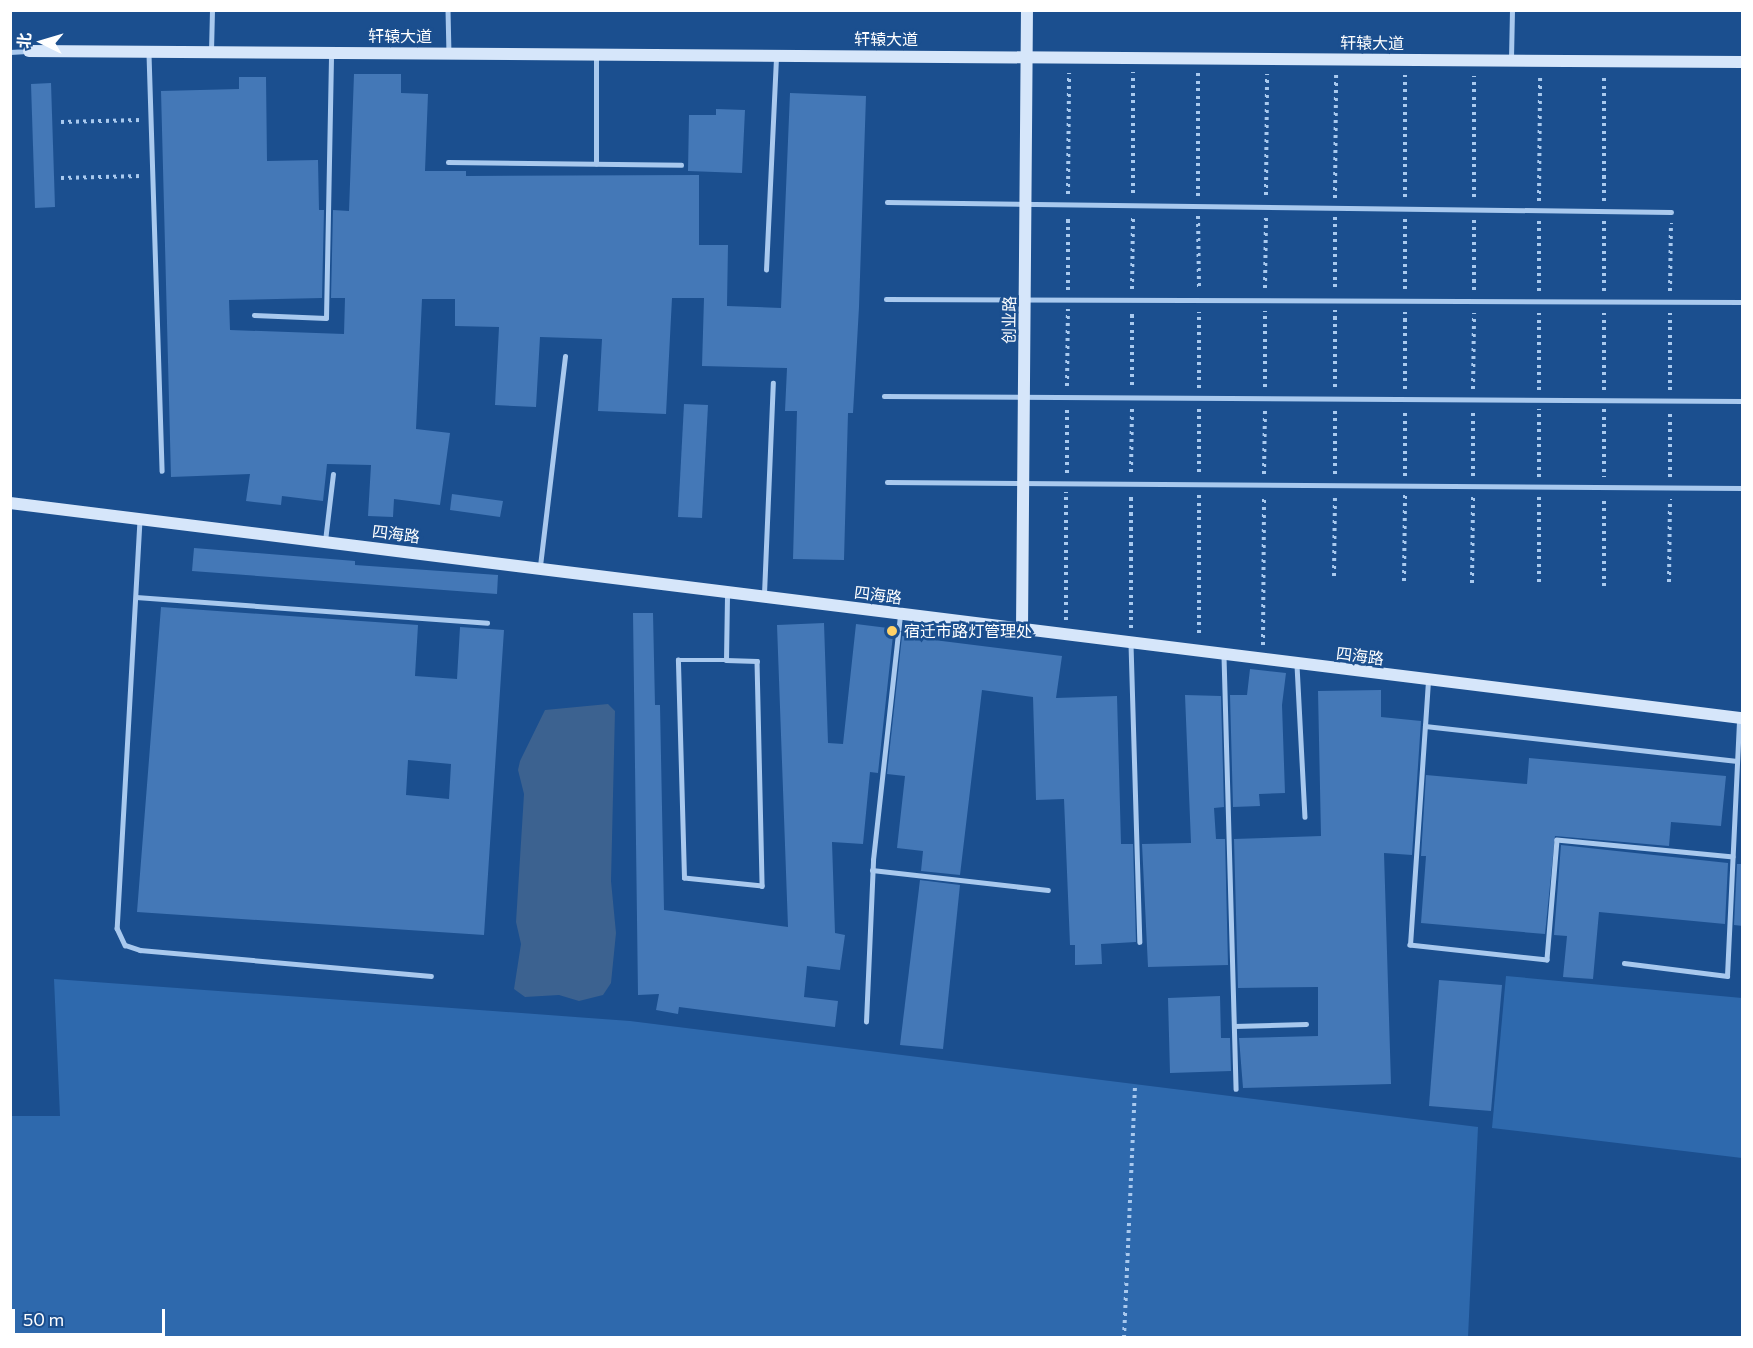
<!DOCTYPE html>
<meta charset="utf-8">
<style>
body{margin:0}
#map{position:relative;width:1753px;height:1348px;overflow:hidden;background:#1b4f8f;font-family:Commissioner,"Noto Sans SC",sans-serif}
div>[style]{position:absolute}
[style*='--x']{left:calc(var(--x)*1px);top:calc(var(--y)*1px);width:calc(var(--w)*1px);rotate:calc(var(--a)*1deg)}
.green>*{inset:0;background:#2e69ad}
.water>*{inset:0;background:#3c6290}
.building>*{inset:0;background:#4478b7}
.path>*{height:4px;margin-top:-2px;transform-origin:0;background:repeating-linear-gradient(90deg,#a9c9ee 0 3px,transparent 0 7.5px)}
.lane>*{height:4.5px;margin:-2.25px;padding:0 2.25px;transform-origin:2.25px;border-radius:2.25px;background:#a9c9ee}
.secondary>*{height:12px;margin:-6px;padding:0 6px;transform-origin:6px;border-radius:6px;background:#d6e6fa}
.dots>*{width:16px;height:16px;translate:-50% -50%;box-sizing:border-box;border:3px solid #1b4f8f;border-radius:50%}
span{translate:-50% -50%;white-space:nowrap;text-align:center;line-height:1.15;-webkit-text-stroke:5px #1b4f8f;paint-order:stroke}
.street-label{font-size:16px;color:#fff}
.poi-label{font-size:16px;color:#fff}
.left{translate:0 -50%;text-align:left}
.frame{position:absolute;inset:0;border:12px solid #fff;pointer-events:none}
.north{position:absolute;left:12px;top:12px;width:60px;height:60px;-webkit-text-stroke:4px #1b4f8f;paint-order:stroke;rotate:275deg;font-size:16px;font-weight:700;line-height:24px;text-align:center;color:#fff}
.north::after{content:'';display:block;margin:auto;width:21px;height:27px;background:#fff;clip-path:polygon(50% 0,100% 100%,50% 72%,0 100%)}
.scale{position:absolute;left:12px;top:1309px;width:153px;height:27px;box-sizing:border-box;border:3px solid #fff;border-top:0;padding-left:8px;font-size:18px;line-height:21px;white-space:nowrap;color:#fff;-webkit-text-stroke:4px #1b4f8f;paint-order:stroke}
</style>
<div id="map">
<div class="green">
<i style="clip-path:polygon(1506px 976px,1742px 998px,1742px 1158px,1492px 1128px)"></i>
<i style="clip-path:polygon(54px 979px,630px 1021px,1478px 1127px,1468px 1337px,11px 1337px,11px 1116px,60px 1116px)"></i>
</div>
<div class="water">
<i style="clip-path:polygon(608px 704px,615px 711px,611px 881px,616px 933px,611px 983px,603px 995px,579px 1001px,559px 995px,525px 997px,514px 989px,521px 944px,516px 922px,524px 794px,518px 770px,520px 761px,545px 710px)"></i>
</div>
<div class="building">
<i style="clip-path:polygon(354px 74px,401px 74px,401px 93px,428px 94px,425px 171px,466px 171px,466px 176px,699px 175px,699px 245px,728px 245px,727px 306px,781px 308px,790px 93px,866px 96px,859px 307px,853px 413px,848px 413px,844px 560px,793px 559px,797px 411px,785px 411px,787px 368px,702px 366px,704px 298px,672px 298px,666px 414px,598px 411px,602px 339px,540px 337px,536px 407px,495px 405px,499px 327px,455px 326px,455px 299px,422px 299px,416px 429px,450px 433px,440px 505px,394px 499px,393px 517px,368px 516px,371px 465px,327px 464px,323px 501px,282px 496px,281px 505px,246px 501px,250px 474px,171px 477px,161px 91px,239px 89px,239px 77px,266px 77px,267px 161px,318px 160px,319px 210px,324px 210px,322px 298px,229px 300px,230px 330px,344px 334px,345px 298px,331px 298px,333px 210px,349px 211px)"></i>
<i style="clip-path:polygon(51px 83px,55px 207px,35px 208px,31px 84px)"></i>
<i style="clip-path:polygon(716px 109px,745px 110px,742px 173px,688px 171px,689px 115px,716px 115px)"></i>
<i style="clip-path:polygon(684px 404px,708px 405px,702px 518px,678px 517px)"></i>
<i style="clip-path:polygon(452px 494px,503px 501px,500px 517px,450px 510px)"></i>
<i style="clip-path:polygon(194px 548px,355px 561px,355px 565px,498px 575px,497px 594px,192px 571px)"></i>
<i style="clip-path:polygon(evenodd,161px 607px,418px 625px,415px 676px,457px 679px,460px 627px,504px 630px,484px 935px,137px 912px,161px 607px,408px 760px,451px 764px,449px 799px,406px 795px,408px 760px)"></i>
<i style="clip-path:polygon(633px 613px,653px 613px,655px 705px,660px 705px,664px 910px,788px 927px,777px 625px,824px 623px,828px 743px,843px 744px,856px 624px,888px 628px,887px 634px,893px 635px,878px 773px,870px 772px,863px 844px,832px 842px,835px 933px,845px 935px,840px 970px,807px 966px,804px 997px,838px 1001px,835px 1027px,679px 1007px,678px 1014px,656px 1010px,659px 994px,638px 995px)"></i>
<i style="clip-path:polygon(902px 636px,1062px 656px,1056px 698px,1117px 696px,1121px 844px,1133px 844px,1136px 942px,1101px 944px,1102px 964px,1075px 965px,1075px 945px,1070px 945px,1064px 799px,1036px 800px,1033px 697px,982px 690px,960px 875px,921px 871px,923px 851px,897px 848px,905px 776px,887px 774px)"></i>
<i style="clip-path:polygon(1250px 669px,1286px 673px,1282px 705px,1285px 793px,1259px 794px,1260px 806px,1233px 807px,1230px 695px,1247px 695px)"></i>
<i style="clip-path:polygon(1381px 690px,1381px 717px,1421px 721px,1412px 855px,1384px 853px,1391px 1084px,1243px 1088px,1239px 1038px,1318px 1036px,1318px 987px,1238px 988px,1234px 839px,1321px 836px,1318px 691px)"></i>
<i style="clip-path:polygon(1185px 695px,1221px 696px,1224px 807px,1214px 808px,1216px 839px,1225px 839px,1228px 965px,1148px 967px,1142px 844px,1191px 843px)"></i>
<i style="clip-path:polygon(1529px 758px,1726px 776px,1721px 826px,1671px 822px,1669px 846px,1555px 836px,1545px 934px,1421px 923px,1426px 856px,1421px 856px,1426px 775px,1527px 784px)"></i>
<i style="clip-path:polygon(1561px 845px,1728px 863px,1725px 924px,1599px 912px,1593px 979px,1563px 977px,1567px 936px,1554px 935px)"></i>
<i style="clip-path:polygon(1737px 864px,1743px 864px,1743px 926px,1734px 925px)"></i>
<i style="clip-path:polygon(920px 880px,960px 885px,943px 1049px,900px 1045px)"></i>
<i style="clip-path:polygon(1439px 980px,1502px 985px,1491px 1111px,1429px 1106px)"></i>
<i style="clip-path:polygon(1220px 996px,1221px 1038px,1230px 1038px,1231px 1071px,1170px 1073px,1168px 998px)"></i>
</div>
<div class="path">
<i style="--x:61;--y:122;--w:80;--a:-1.4"></i>
<i style="--x:61;--y:178;--w:80;--a:-1.4"></i>
<i style="--x:1133;--y:193;--w:121;--a:-90"></i>
<i style="--x:1068;--y:194;--w:121;--a:-89.5"></i>
<i style="--x:1266;--y:195;--w:121;--a:-89.5"></i>
<i style="--x:1198;--y:196;--w:124;--a:-90"></i>
<i style="--x:1405;--y:197;--w:122;--a:-90"></i>
<i style="--x:1474;--y:197;--w:121;--a:-90"></i>
<i style="--x:1335;--y:198;--w:125;--a:-89.5"></i>
<i style="--x:1539;--y:201;--w:125;--a:-89.5"></i>
<i style="--x:1604;--y:201;--w:125;--a:-90"></i>
<i style="--x:1198;--y:216;--w:73;--a:89.2"></i>
<i style="--x:1335;--y:217;--w:74;--a:90"></i>
<i style="--x:1405;--y:219;--w:71;--a:90"></i>
<i style="--x:1265;--y:288;--w:70;--a:-89.2"></i>
<i style="--x:1132;--y:289;--w:73;--a:-89.2"></i>
<i style="--x:1068;--y:290;--w:74;--a:-90"></i>
<i style="--x:1474;--y:290;--w:70;--a:-90"></i>
<i style="--x:1539;--y:291;--w:71;--a:-90"></i>
<i style="--x:1604;--y:291;--w:71;--a:-90"></i>
<i style="--x:1670;--y:291;--w:68;--a:-89.2"></i>
<i style="--x:1132;--y:385;--w:73;--a:-90"></i>
<i style="--x:1067;--y:386;--w:77;--a:-89.3"></i>
<i style="--x:1265;--y:387;--w:76;--a:-90"></i>
<i style="--x:1335;--y:387;--w:77;--a:-90"></i>
<i style="--x:1199;--y:388;--w:76;--a:-90"></i>
<i style="--x:1405;--y:389;--w:77;--a:-90"></i>
<i style="--x:1473;--y:389;--w:76;--a:-89.2"></i>
<i style="--x:1539;--y:390;--w:77;--a:-90"></i>
<i style="--x:1604;--y:390;--w:77;--a:-90"></i>
<i style="--x:1670;--y:390;--w:77;--a:-90"></i>
<i style="--x:1604;--y:409;--w:68;--a:90"></i>
<i style="--x:1131;--y:472;--w:64;--a:-89.1"></i>
<i style="--x:1199;--y:472;--w:64;--a:-90"></i>
<i style="--x:1067;--y:473;--w:65;--a:-90"></i>
<i style="--x:1264;--y:474;--w:64;--a:-89.1"></i>
<i style="--x:1335;--y:474;--w:65;--a:-90"></i>
<i style="--x:1405;--y:476;--w:65;--a:-90"></i>
<i style="--x:1473;--y:476;--w:67;--a:-90"></i>
<i style="--x:1539;--y:477;--w:68;--a:-90"></i>
<i style="--x:1670;--y:477;--w:65;--a:-90"></i>
<i style="--x:1199;--y:495;--w:142;--a:90"></i>
<i style="--x:1334;--y:576;--w:80;--a:-89.3"></i>
<i style="--x:1404;--y:581;--w:86;--a:-89.3"></i>
<i style="--x:1539;--y:582;--w:86;--a:-90"></i>
<i style="--x:1669;--y:582;--w:83;--a:-89.3"></i>
<i style="--x:1472;--y:583;--w:87;--a:-89.3"></i>
<i style="--x:1604;--y:586;--w:90;--a:-90"></i>
<i style="--x:1066;--y:620;--w:128;--a:-90"></i>
<i style="--x:1131;--y:628;--w:133;--a:-90"></i>
<i style="--x:1263;--y:645;--w:148;--a:-89.6"></i>
<i style="--x:1124;--y:1338;--w:251;--a:-87.5"></i>
</div>
<div class="lane">
<i style="--x:448;--y:10;--w:43;--a:88.7"></i>
<i style="--x:211;--y:51;--w:41;--a:-88.6"></i>
<i style="--x:10;--y:52;--w:17;--a:-3"></i>
<i style="--x:149;--y:54;--w:417;--a:88.2"></i>
<i style="--x:1511;--y:58;--w:48;--a:-88.8"></i>
<i style="--x:448;--y:162;--w:233;--a:0.7"></i>
<i style="--x:596;--y:164;--w:108;--a:-90"></i>
<i style="--x:887;--y:202;--w:784;--a:0.73"></i>
<i style="--x:766;--y:270;--w:213;--a:-87.3"></i>
<i style="--x:886;--y:299;--w:856;--a:0.2"></i>
<i style="--x:254;--y:315;--w:72;--a:2.4"></i>
<i style="--x:326;--y:318;--w:264;--a:-88.9"></i>
<i style="--x:884;--y:396;--w:858;--a:0.33"></i>
<i style="--x:887;--y:482;--w:855;--a:0.4"></i>
<i style="--x:140;--y:520;--w:409;--a:93.2"></i>
<i style="--x:117;--y:928;--w:19;--a:65"></i>
<i style="--x:125;--y:945;--w:16;--a:18"></i>
<i style="--x:140;--y:950;--w:292;--a:5.1"></i>
<i style="--x:325;--y:541;--w:67;--a:-83.2"></i>
<i style="--x:540;--y:566;--w:211;--a:-83.2"></i>
<i style="--x:764;--y:594;--w:211;--a:-87.6"></i>
<i style="--x:136;--y:597;--w:352;--a:4.2"></i>
<i style="--x:1131;--y:644;--w:298;--a:88.3"></i>
<i style="--x:1224;--y:656;--w:433;--a:88.4"></i>
<i style="--x:726;--y:660;--w:31;--a:2"></i>
<i style="--x:757;--y:661;--w:225;--a:88.7"></i>
<i style="--x:762;--y:886;--w:78;--a:-174.1"></i>
<i style="--x:684;--y:878;--w:218;--a:-91.6"></i>
<i style="--x:678;--y:660;--w:48;--a:0"></i>
<i style="--x:726;--y:660;--w:65;--a:-89.1"></i>
<i style="--x:1297;--y:665;--w:152;--a:87"></i>
<i style="--x:1425;--y:726;--w:45;--a:-86.2"></i>
<i style="--x:1733;--y:857;--w:177;--a:-174.5"></i>
<i style="--x:1557;--y:840;--w:120;--a:94.8"></i>
<i style="--x:1547;--y:960;--w:138;--a:-173.8"></i>
<i style="--x:1410;--y:945;--w:220;--a:-86.1"></i>
<i style="--x:1425;--y:726;--w:314;--a:6.4"></i>
<i style="--x:872;--y:870;--w:177;--a:6.5"></i>
<i style="--x:1624;--y:963;--w:104;--a:7.2"></i>
<i style="--x:1727;--y:976;--w:256;--a:-87.3"></i>
<i style="--x:866;--y:1022;--w:162;--a:-87.5"></i>
<i style="--x:873;--y:860;--w:246;--a:-83.7"></i>
<i style="--x:1234;--y:1026;--w:72;--a:-1.6"></i>
</div>
<div class="secondary">
<i style="--x:29;--y:51;--w:1713;--a:0.37"></i>
<i style="--x:10;--y:503;--w:1745;--a:7.08"></i>
<i style="--x:1022;--y:630;--w:620;--a:-89.54"></i>
</div>
<div class="dots">
<i style="left:892px;top:631px;background:#ffd166"></i>
</div>
<div class="street-label">
<span style="left:400px;top:36px">轩辕大道</span>
<span style="left:886px;top:39px">轩辕大道</span>
<span style="left:1372px;top:43px;rotate:1deg">轩辕大道</span>
<span style="left:1009px;top:320px;rotate:-89deg">创业路</span>
<span style="left:396px;top:534px;rotate:7deg">四海路</span>
<span style="left:878px;top:595px;rotate:7deg">四海路</span>
<span style="left:1360px;top:656px;rotate:7deg">四海路</span>
</div>
<div class="poi-label">
<span class="left" style="left:904px;top:631px">宿迁市路灯管理处</span>
</div>
<div class="frame"></div>
<div class="north">北</div>
<div class="scale">50 m</div>
</div>
